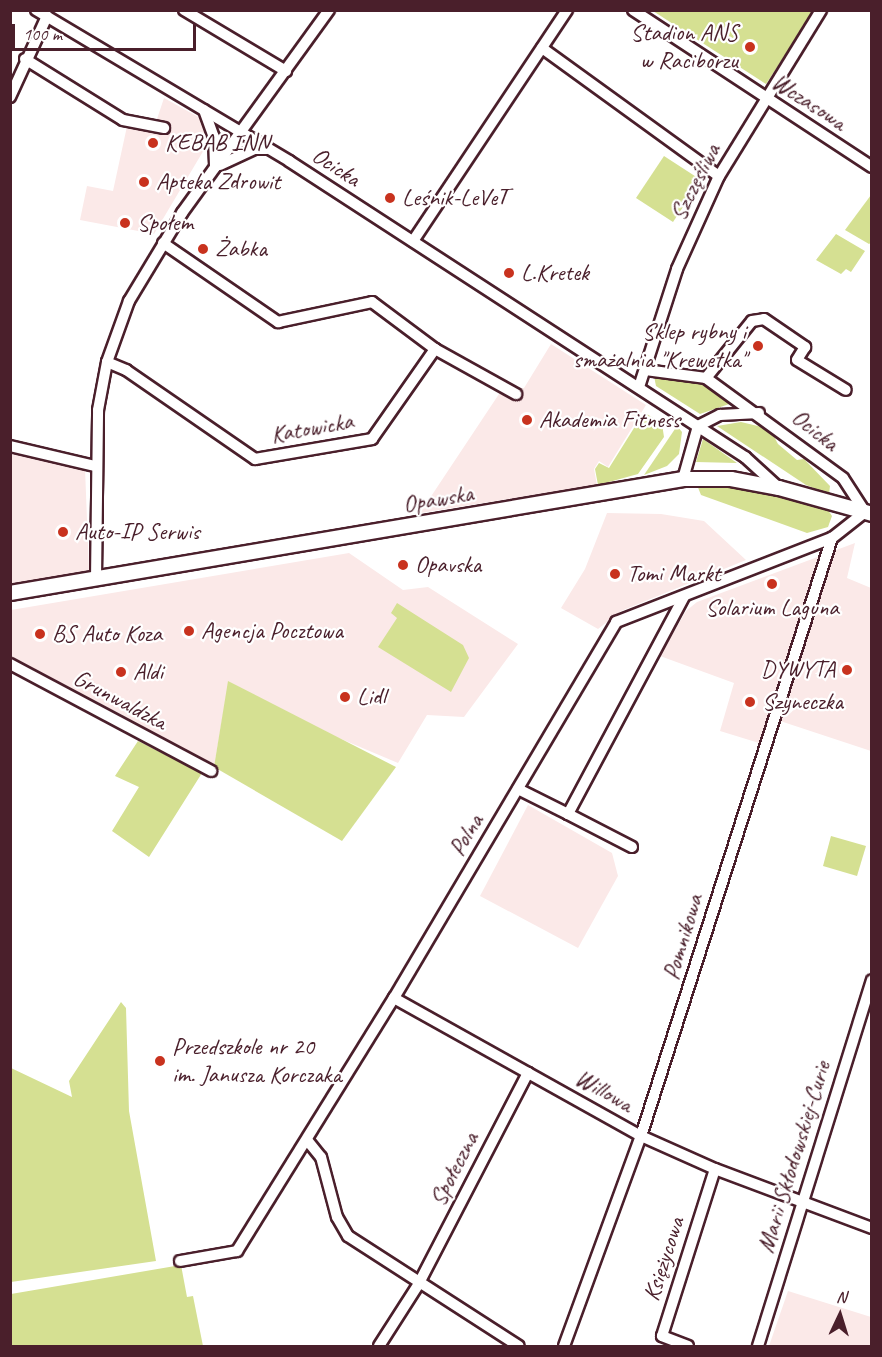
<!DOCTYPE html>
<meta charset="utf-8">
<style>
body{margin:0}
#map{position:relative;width:882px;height:1357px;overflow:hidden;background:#fff;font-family:Caveat,sans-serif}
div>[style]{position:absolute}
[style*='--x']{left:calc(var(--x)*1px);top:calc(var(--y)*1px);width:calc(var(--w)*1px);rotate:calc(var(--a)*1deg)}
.built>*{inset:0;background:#fbe9e8}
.green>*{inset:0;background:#d5e092}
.roads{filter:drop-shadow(2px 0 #4a1f2b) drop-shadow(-2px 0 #4a1f2b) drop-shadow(0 2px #4a1f2b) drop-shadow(0 -2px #4a1f2b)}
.minor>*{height:10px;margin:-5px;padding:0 5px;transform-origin:5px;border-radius:5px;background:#fff}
.secondary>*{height:14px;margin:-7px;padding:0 7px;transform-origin:7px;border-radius:7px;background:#fff}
.dots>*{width:16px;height:16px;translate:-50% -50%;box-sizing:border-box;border:3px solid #fff;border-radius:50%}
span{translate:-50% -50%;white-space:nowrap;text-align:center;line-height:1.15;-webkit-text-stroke:4.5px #fff;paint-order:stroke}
.poi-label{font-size:24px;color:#4a1f2b}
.right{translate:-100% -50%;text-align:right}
.left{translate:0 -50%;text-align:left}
.street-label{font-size:24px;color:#4a1f2b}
.frame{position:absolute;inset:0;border:12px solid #4a1f2b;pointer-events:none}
.north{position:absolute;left:810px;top:1285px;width:60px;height:60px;-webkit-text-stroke:4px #fff;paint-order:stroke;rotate:4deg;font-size:16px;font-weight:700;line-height:24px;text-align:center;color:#4a1f2b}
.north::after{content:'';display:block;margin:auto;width:21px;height:27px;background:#4a1f2b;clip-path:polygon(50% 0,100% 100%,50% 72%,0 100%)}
.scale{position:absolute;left:12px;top:24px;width:184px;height:27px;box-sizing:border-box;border:3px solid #4a1f2b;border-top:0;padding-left:8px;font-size:18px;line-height:21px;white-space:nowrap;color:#4a1f2b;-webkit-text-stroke:4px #fff;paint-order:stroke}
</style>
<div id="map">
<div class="built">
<i style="clip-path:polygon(164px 98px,202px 119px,208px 143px,154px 234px,80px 220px,87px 186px,113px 191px,129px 117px,156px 122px)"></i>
<i style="clip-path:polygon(551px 344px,646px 405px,608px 467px,599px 461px,594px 469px,597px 485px,420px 513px,499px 394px,524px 388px)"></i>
<i style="clip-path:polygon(11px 451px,85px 468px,89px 572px,11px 584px)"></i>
<i style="clip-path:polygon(607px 513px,661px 514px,704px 521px,746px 560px,621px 611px,598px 629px,561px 608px,585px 569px)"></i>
<i style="clip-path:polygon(855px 543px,847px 578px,871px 588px,871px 751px,768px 717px,759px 743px,720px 731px,734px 683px,660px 656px,686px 611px,697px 602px)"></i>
<i style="clip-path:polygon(349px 553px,403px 590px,428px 587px,518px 644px,464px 717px,427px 715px,398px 763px,227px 691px,214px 767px,70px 693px,11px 658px,11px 610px)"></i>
<i style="clip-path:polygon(528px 805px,612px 853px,618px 876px,578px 948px,480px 896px)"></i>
<i style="clip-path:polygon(788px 1291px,871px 1317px,871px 1346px,769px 1346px)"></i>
</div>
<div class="green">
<i style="clip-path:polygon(653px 11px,814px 11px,766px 84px)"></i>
<i style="clip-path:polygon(664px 156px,701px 180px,673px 222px,636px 198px)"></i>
<i style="clip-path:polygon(871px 195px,872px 242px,869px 244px,845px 230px)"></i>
<i style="clip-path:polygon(836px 234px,865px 251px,851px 272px,846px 269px,841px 274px,816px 260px)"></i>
<i style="clip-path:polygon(654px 376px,707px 384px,735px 402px,700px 414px,656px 386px)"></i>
<i style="clip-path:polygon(644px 412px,662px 424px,664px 437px,638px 474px,598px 485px,595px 469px,599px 463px,609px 468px)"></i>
<i style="clip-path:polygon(741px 422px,770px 429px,778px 444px,797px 460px,804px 459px,830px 486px,829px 494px,806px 485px,717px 426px)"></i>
<i style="clip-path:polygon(677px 426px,682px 432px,679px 454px,667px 466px,644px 475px)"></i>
<i style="clip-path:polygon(703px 439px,737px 463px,696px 462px)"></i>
<i style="clip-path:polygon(724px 484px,826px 507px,832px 516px,828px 527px,807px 533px,701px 495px,697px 485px)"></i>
<i style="clip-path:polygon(397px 603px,463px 645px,469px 658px,451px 692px,378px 647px,397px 618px,391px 613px)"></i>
<i style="clip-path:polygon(228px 681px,396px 767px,342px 841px,214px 767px)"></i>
<i style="clip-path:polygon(138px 741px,202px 773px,149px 857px,112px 831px,139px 787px,115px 776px)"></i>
<i style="clip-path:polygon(831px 836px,866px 846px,857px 876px,823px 866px)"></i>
<i style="clip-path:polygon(121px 1002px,126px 1008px,129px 1111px,156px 1261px,11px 1282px,11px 1068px,72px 1097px,69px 1081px)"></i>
<i style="clip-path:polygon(181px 1265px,187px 1297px,193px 1296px,203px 1346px,11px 1346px,11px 1294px)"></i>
</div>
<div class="roads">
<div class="minor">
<i style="--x:36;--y:10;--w:295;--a:30.8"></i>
<i style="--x:289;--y:161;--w:544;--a:32.99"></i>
<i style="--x:745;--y:457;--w:46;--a:42.4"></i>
<i style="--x:184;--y:10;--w:119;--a:30.9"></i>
<i style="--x:633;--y:10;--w:286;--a:33.3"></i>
<i style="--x:542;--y:48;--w:218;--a:35.9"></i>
<i style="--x:25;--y:59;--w:115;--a:31.9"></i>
<i style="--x:123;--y:120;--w:42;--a:11"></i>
<i style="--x:10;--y:97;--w:89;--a:-65.4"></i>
<i style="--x:204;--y:110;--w:29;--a:70"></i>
<i style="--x:214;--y:137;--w:30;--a:88"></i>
<i style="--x:220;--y:165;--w:38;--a:-25"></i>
<i style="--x:255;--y:149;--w:12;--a:0"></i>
<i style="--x:413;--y:241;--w:278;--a:-56.3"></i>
<i style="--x:163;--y:243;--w:140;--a:34.5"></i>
<i style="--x:278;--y:322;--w:96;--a:-12"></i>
<i style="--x:372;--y:302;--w:79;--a:36.7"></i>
<i style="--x:435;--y:349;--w:93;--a:29.1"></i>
<i style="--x:107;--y:362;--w:21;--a:23"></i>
<i style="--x:126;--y:370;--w:157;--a:34.6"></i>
<i style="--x:255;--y:459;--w:119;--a:-9.7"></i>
<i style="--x:372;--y:439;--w:110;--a:-55"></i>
<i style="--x:706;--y:378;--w:73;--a:-51.1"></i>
<i style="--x:752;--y:321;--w:12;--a:-9"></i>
<i style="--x:764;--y:319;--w:50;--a:34.3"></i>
<i style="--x:805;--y:347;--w:15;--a:122"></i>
<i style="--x:797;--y:360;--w:57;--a:31.5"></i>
<i style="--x:639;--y:387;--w:124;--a:-72.1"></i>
<i style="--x:677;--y:269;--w:102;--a:-65.7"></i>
<i style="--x:719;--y:176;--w:195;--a:-58.4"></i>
<i style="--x:10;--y:446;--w:87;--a:13.2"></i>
<i style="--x:683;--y:479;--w:55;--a:-74.2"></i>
<i style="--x:698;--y:426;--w:25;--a:-27"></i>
<i style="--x:720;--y:415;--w:39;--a:-3"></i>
<i style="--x:96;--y:579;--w:169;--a:-89.3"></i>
<i style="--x:98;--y:410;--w:49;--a:-79.4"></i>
<i style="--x:107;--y:362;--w:65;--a:-70.2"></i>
<i style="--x:129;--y:301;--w:103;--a:-58.9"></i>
<i style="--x:182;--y:213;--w:251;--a:-54.1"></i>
<i style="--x:10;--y:664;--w:228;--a:28"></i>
<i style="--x:518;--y:789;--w:56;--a:26.6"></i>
<i style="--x:568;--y:814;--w:246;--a:-61.9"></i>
<i style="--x:568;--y:814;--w:72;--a:27.3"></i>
<i style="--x:394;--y:998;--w:283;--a:29.2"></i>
<i style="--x:641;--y:1136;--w:81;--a:24"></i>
<i style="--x:715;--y:1169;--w:168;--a:20.6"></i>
<i style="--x:307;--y:1140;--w:22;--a:51"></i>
<i style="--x:321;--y:1157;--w:62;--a:75.1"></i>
<i style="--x:337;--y:1217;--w:22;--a:60"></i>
<i style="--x:348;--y:1236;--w:203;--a:32.8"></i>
<i style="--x:180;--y:1261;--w:58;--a:-10"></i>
<i style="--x:237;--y:1251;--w:298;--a:-58.2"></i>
<i style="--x:394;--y:998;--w:437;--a:-59.4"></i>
<i style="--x:616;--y:622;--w:232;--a:-21.3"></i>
<i style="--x:832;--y:538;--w:42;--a:-38.2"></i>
<i style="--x:865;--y:512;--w:40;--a:-122.9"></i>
<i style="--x:843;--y:478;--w:170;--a:-143.9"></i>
<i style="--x:706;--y:378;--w:61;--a:-172.4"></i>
<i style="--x:379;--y:1346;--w:72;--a:-57.4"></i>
<i style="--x:418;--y:1285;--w:239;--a:-62.6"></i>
<i style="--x:564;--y:1346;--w:224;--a:-69.9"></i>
<i style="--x:641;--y:1136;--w:628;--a:-72.29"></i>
<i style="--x:688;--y:1346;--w:28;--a:-159"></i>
<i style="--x:662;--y:1336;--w:175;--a:-72.4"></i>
<i style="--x:758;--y:1346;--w:383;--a:-72.7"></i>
</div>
<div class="secondary">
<i style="--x:10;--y:593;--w:683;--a:-9.61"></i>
<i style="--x:683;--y:479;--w:48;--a:0"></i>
<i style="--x:731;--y:479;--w:49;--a:10.6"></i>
<i style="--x:779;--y:488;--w:97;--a:15.6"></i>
</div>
</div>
<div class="dots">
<i style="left:750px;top:47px;background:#c8321e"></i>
<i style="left:153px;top:143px;background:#c8321e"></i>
<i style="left:144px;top:182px;background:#c8321e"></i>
<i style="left:390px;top:198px;background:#c8321e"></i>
<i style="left:125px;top:223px;background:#c8321e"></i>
<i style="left:203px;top:249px;background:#c8321e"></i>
<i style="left:509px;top:273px;background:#c8321e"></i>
<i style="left:758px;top:346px;background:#c8321e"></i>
<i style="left:527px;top:420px;background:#c8321e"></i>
<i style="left:63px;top:532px;background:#c8321e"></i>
<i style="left:403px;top:565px;background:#c8321e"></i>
<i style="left:615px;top:574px;background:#c8321e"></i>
<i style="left:772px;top:584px;background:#c8321e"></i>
<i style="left:189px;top:631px;background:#c8321e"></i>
<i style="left:40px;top:634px;background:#c8321e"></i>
<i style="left:847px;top:670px;background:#c8321e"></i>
<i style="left:121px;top:672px;background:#c8321e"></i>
<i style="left:345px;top:697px;background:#c8321e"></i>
<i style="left:750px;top:702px;background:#c8321e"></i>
<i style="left:160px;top:1061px;background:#c8321e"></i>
</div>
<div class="poi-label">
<span class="right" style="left:738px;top:47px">Stadion ANS<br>w Raciborzu</span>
<span class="left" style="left:165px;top:143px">KEBAB INN</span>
<span class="left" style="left:156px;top:182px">Apteka Zdrowit</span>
<span class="left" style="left:402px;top:198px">Leśnik-LeVeT</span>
<span class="left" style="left:137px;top:223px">Społem</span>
<span class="left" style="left:215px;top:249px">Żabka</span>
<span class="left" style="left:521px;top:273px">L.Kretek</span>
<span class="right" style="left:746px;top:346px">Sklep rybny i<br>smażalnia "Krewetka"</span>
<span class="left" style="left:539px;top:420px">Akademia Fitness</span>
<span class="left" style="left:75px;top:532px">Auto-IP Serwis</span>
<span class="left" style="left:415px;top:565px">Opavska</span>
<span class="left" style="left:627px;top:574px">Tomi Markt</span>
<span style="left:772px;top:608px">Solarium Laguna</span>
<span class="left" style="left:201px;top:631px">Agencja Pocztowa</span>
<span class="left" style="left:52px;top:634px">BS Auto Koza</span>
<span class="right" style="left:835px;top:670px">DYWYTA</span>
<span class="left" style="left:133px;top:672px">Aldi</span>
<span class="left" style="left:357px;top:697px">Lidl</span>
<span class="left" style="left:762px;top:702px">Szyneczka</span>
<span class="left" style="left:172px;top:1061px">Przedszkole nr 20<br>im. Janusza Korczaka</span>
</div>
<div class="street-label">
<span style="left:809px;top:102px;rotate:33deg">Wczasowa</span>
<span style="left:336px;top:167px;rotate:33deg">Ocicka</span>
<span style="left:695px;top:182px;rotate:-63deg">Szczęśliwa</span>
<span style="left:312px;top:428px;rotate:-10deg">Katowicka</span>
<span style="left:815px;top:430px;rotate:38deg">Ocicka</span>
<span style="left:438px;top:499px;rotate:-10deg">Opawska</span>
<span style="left:120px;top:700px;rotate:28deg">Grunwaldzka</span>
<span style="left:466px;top:835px;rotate:-59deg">Polna</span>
<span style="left:683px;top:937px;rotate:-73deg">Pomnikowa</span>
<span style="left:604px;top:1091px;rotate:29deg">Willowa</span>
<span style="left:794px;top:1157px;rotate:-73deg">Marii Skłodowskiej-Curie</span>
<span style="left:454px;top:1169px;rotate:-63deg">Społeczna</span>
<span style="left:664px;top:1259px;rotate:-72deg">Księżycowa</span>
</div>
<div class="frame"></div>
<div class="north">N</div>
<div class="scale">100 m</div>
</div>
